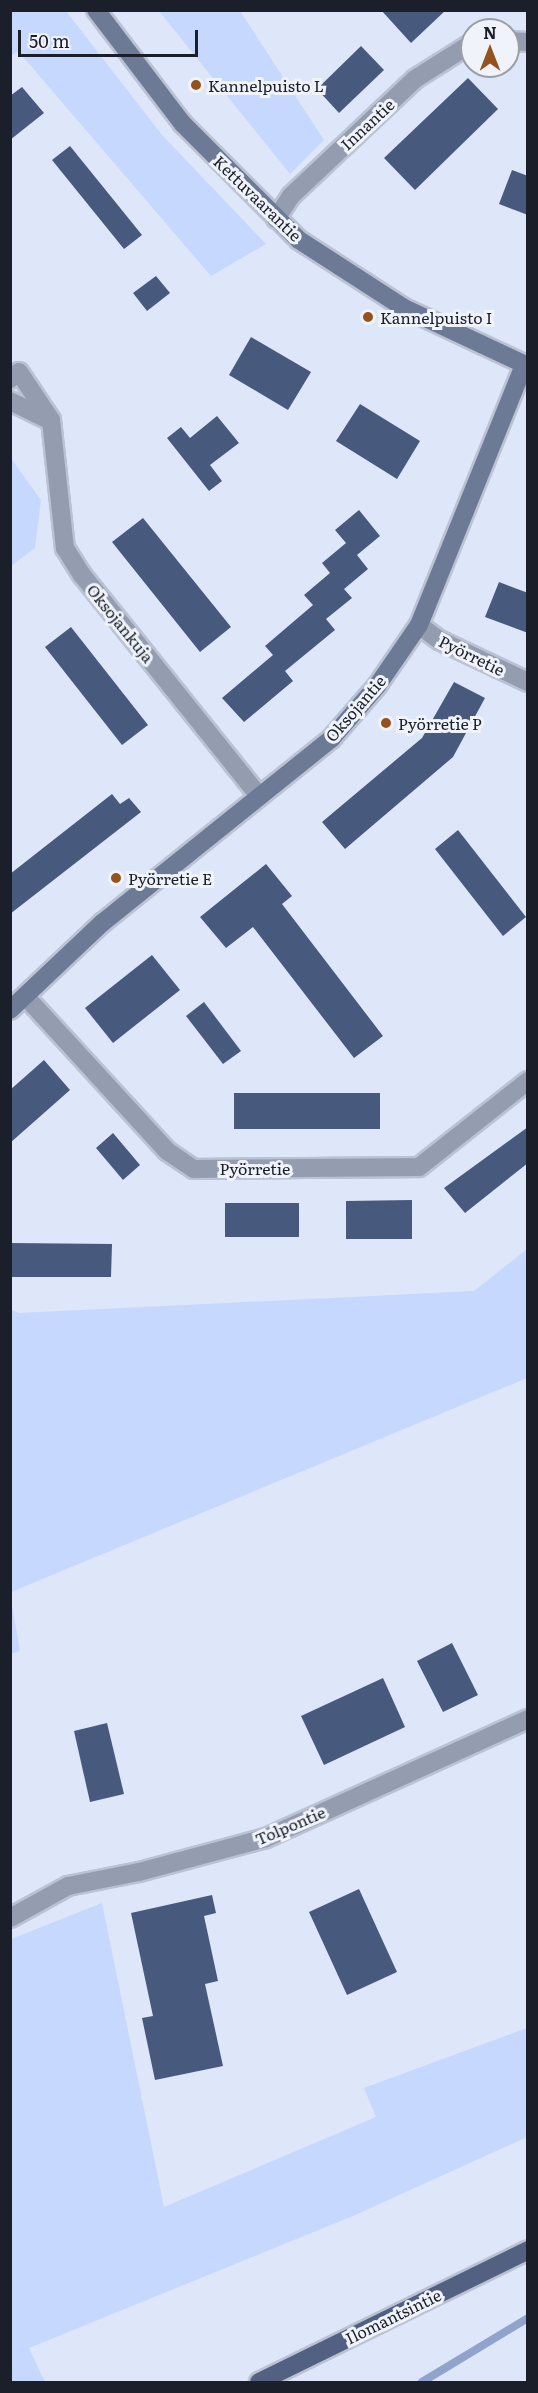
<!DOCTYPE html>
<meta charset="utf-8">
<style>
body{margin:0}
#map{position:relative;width:538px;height:2393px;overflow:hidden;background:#dee6f9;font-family:Literata,serif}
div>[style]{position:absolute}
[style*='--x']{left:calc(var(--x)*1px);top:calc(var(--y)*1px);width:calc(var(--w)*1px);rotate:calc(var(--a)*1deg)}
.green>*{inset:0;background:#c6d8fe}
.stream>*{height:8px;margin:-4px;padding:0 4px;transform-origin:4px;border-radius:4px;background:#90a3cd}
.building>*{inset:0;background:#48597e}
.roads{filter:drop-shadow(2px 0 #bbc2d4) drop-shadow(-2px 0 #bbc2d4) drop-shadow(0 2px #bbc2d4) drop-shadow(0 -2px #bbc2d4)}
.street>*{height:18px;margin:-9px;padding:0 9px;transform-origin:9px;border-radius:9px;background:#949db0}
.secondary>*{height:18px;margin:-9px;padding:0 9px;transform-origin:9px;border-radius:9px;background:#6d7a95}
.primary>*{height:18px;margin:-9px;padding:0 9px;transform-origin:9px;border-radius:9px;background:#526181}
.dots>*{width:16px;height:16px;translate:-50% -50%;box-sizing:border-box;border:3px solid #f0f3fa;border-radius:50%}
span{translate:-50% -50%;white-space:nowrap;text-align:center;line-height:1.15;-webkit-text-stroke:6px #f0f3fa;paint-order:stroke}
.poi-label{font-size:16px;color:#1a1f2a}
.left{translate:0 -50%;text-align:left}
.street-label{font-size:16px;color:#1a1f2a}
.frame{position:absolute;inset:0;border:12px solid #1a1f2a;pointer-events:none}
.north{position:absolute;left:460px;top:18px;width:60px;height:60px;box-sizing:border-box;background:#f0f3fa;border:2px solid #9a9ea7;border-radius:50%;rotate:0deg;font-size:16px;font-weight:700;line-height:24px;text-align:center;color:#1a1f2a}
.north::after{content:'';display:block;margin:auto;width:21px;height:27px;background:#94531e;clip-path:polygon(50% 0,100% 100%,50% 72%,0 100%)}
.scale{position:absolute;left:18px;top:30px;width:180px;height:27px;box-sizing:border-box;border:3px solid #1a1f2a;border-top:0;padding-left:8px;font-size:18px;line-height:21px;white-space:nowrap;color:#1a1f2a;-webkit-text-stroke:4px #f0f3fa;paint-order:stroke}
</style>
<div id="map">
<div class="green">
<i style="clip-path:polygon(11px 10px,66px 11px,162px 135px,266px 244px,211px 276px,18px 51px,11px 56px)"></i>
<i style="clip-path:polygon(159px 11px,240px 11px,324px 140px,290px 174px)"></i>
<i style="clip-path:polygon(10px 457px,41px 500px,35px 548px,11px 566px)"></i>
<i style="clip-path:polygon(527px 1249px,527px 1378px,11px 1592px,11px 1310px,19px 1313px,474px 1291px)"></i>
<i style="clip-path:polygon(10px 1595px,20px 1651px,11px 1654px,10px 1654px)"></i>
<i style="clip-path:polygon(102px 1903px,164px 2207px,376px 2117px,364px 2088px,527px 2028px,527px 2137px,353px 2216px,29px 2348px,45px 2382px,11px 2382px,11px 1939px)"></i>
</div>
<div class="stream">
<i style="--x:422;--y:2382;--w:124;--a:-31.1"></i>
</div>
<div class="building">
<i style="clip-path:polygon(381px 10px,446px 10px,411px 43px)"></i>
<i style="clip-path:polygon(361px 46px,384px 70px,339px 113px,317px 89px)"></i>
<i style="clip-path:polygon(468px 78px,498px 109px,415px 190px,384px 158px)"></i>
<i style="clip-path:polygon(22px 87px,44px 113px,10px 140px,10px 96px)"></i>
<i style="clip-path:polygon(70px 146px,142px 235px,124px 249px,52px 160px)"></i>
<i style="clip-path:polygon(512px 170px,528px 176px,528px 215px,499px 204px)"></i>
<i style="clip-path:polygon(156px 276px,170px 293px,147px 311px,133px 293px)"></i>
<i style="clip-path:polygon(251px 337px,311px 372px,288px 410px,229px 375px)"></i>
<i style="clip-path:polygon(360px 404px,420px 441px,397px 479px,336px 441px)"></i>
<i style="clip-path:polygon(217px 416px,239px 443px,210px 465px,222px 481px,209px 491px,167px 438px,181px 427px,190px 438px)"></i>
<i style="clip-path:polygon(359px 510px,380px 536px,357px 555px,368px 569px,344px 589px,352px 598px,326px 619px,335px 630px,285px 671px,293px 681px,244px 722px,222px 698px,273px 655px,265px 646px,313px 605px,304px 595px,330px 573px,322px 563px,346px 543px,335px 530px)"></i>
<i style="clip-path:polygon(143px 518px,231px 627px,200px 652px,112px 542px)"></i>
<i style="clip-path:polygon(499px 582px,528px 593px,528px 633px,485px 617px)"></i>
<i style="clip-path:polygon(71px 627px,148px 725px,122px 745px,45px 647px)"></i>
<i style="clip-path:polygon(454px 682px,485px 698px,453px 757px,345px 849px,322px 822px,422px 738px)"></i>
<i style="clip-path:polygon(112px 794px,120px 804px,129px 798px,141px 812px,10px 914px,10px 874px)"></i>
<i style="clip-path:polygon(458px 830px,526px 917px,503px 936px,435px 849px)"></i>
<i style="clip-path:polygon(266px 864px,292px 896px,282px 904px,383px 1036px,354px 1058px,253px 927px,226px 948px,200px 917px)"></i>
<i style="clip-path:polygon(152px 955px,180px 990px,113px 1043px,85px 1008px)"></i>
<i style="clip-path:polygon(204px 1002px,241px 1051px,223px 1064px,186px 1016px)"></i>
<i style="clip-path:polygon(44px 1060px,70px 1090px,10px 1143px,10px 1090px)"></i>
<i style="clip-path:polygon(234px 1093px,380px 1093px,380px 1129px,234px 1129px)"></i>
<i style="clip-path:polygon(528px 1127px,528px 1163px,465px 1213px,444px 1188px)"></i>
<i style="clip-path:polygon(113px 1133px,140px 1165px,123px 1180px,96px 1148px)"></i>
<i style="clip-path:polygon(412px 1200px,412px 1239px,346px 1239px,346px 1201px)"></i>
<i style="clip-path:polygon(225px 1203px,299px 1203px,299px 1237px,225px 1237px)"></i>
<i style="clip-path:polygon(10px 1243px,112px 1244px,111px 1277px,10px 1277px)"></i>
<i style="clip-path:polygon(452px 1643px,478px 1695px,443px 1712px,417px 1661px)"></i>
<i style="clip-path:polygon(383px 1678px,405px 1727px,324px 1765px,301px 1716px)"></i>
<i style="clip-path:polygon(107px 1723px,124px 1794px,90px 1802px,74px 1731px)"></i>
<i style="clip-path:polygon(359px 1889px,397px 1972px,347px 1995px,309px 1912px)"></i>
<i style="clip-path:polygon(212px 1895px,216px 1913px,204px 1916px,218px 1981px,205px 1984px,223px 2066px,155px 2080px,142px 2018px,153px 2016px,131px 1913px)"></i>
</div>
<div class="roads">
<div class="street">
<i style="--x:508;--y:41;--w:20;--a:3"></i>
<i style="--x:276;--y:219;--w:27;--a:-57"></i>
<i style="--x:291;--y:196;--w:170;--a:-43.3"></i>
<i style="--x:415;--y:79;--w:67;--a:-32.3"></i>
<i style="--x:10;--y:379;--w:11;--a:-38"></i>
<i style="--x:19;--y:372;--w:58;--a:56.3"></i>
<i style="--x:51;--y:420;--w:129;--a:83.8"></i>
<i style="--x:65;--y:548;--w:32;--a:58"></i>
<i style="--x:82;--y:575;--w:283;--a:51.3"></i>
<i style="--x:10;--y:401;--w:43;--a:26"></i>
<i style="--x:419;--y:625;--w:25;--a:37"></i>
<i style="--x:439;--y:640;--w:98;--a:25.3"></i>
<i style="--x:26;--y:997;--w:209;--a:47.5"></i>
<i style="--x:167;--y:1151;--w:32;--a:34"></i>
<i style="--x:194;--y:1169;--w:225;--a:-0.5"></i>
<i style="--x:419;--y:1167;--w:139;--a:-38.3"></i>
<i style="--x:10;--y:1918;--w:66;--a:-28.9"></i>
<i style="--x:68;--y:1886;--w:72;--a:-11.2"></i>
<i style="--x:139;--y:1872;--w:131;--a:-15"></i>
<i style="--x:266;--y:1838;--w:288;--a:-24.4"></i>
</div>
<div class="secondary">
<i style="--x:96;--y:10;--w:143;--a:52.7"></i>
<i style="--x:183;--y:124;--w:164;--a:45"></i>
<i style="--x:299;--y:240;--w:125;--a:32.9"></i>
<i style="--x:404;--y:308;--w:137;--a:25.1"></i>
<i style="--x:10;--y:1010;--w:127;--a:-43.4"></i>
<i style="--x:102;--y:923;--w:294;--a:-38.8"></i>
<i style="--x:331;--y:739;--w:70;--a:-49"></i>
<i style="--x:377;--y:686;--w:74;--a:-55.5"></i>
<i style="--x:419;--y:625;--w:280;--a:-68"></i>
</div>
<div class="primary">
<i style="--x:259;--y:2382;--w:300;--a:-26.1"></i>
</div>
</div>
<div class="dots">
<i style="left:196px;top:85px;background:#94531e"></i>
<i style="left:368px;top:317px;background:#94531e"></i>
<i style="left:386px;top:723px;background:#94531e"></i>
<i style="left:116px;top:878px;background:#94531e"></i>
</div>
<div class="poi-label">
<span class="left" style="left:208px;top:85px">Kannelpuisto L</span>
<span class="left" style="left:380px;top:317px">Kannelpuisto I</span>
<span class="left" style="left:398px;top:723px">Pyörretie P</span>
<span class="left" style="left:128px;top:878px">Pyörretie E</span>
</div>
<div class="street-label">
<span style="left:367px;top:124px;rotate:-43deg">Innantie</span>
<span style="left:258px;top:198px;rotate:44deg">Kettuvaarantie</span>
<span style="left:121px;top:623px;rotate:51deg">Oksojankuja</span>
<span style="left:472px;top:655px;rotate:26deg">Pyörretie</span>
<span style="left:355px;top:708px;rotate:-49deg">Oksojantie</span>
<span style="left:255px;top:1168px">Pyörretie</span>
<span style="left:290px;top:1825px;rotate:-23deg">Tolpontie</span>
<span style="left:393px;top:2316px;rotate:-26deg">Ilomantsintie</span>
</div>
<div class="frame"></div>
<div class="north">N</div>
<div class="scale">50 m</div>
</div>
